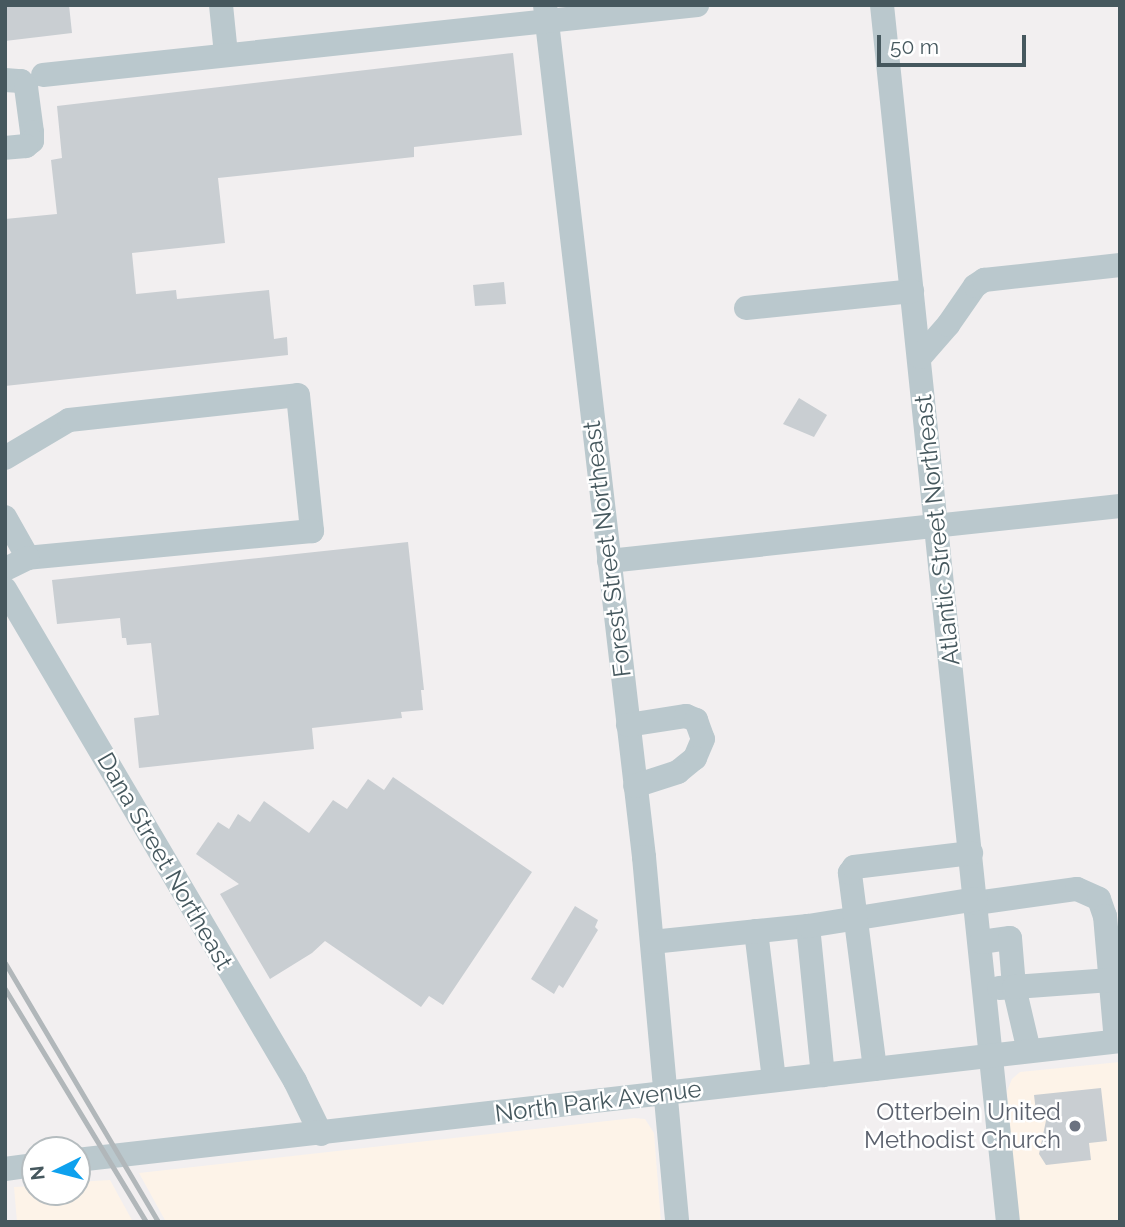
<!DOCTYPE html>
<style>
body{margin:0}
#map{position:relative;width:1125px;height:1227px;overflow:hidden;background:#f2eff0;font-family:Raleway,sans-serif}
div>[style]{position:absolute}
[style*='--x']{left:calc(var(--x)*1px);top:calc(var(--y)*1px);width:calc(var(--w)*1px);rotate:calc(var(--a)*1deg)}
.commercial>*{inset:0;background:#fdf3e8}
.building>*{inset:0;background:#c9ced2}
.minor>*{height:24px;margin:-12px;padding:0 12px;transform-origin:12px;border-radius:12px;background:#bac8cd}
.rail>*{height:5px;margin:-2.5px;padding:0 2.5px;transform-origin:2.5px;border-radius:2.5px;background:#b1b7ba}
.dots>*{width:19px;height:19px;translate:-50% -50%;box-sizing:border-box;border:4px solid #fff;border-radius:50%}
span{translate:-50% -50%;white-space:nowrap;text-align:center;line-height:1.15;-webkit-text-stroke:5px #fff;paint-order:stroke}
.street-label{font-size:24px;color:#46585e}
.worship-label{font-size:24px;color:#5b616d}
.right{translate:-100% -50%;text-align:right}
.frame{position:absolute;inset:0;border:7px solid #46585e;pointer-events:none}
.north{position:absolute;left:21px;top:1136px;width:70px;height:70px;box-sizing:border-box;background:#fff;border:2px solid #b5bcbf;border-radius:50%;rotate:264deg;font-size:19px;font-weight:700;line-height:28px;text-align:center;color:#46585e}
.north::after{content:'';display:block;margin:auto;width:24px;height:32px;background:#0ea1ee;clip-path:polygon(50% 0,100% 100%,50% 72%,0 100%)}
.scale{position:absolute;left:877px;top:35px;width:149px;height:32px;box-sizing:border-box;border:4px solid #46585e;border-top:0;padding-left:9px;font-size:21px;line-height:24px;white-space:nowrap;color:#46585e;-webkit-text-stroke:5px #fff;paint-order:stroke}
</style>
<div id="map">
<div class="commercial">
<i style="clip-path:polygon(1120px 1062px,1120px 1222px,1017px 1222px,1007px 1091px,1012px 1079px,1020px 1072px)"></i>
<i style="clip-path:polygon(634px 1118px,645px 1119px,654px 1133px,661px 1222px,166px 1222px,139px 1173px)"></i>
<i style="clip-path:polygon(110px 1180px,133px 1222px,17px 1222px,14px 1187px,35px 1186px,35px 1192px,77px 1192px,77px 1182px)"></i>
</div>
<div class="building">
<i style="clip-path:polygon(5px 5px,69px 5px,72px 33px,5px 41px)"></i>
<i style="clip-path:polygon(513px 53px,522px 135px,414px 147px,414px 157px,218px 178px,225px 243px,132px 253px,136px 294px,176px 290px,177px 299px,269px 290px,274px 339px,287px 337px,288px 355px,5px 386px,5px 219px,57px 214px,51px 160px,62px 158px,57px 106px)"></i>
<i style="clip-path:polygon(504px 282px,506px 304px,475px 306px,473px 285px)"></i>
<i style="clip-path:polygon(799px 398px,827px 415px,814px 437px,783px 424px)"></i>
<i style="clip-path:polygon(408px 542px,424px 690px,421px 690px,423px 710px,401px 712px,402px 718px,312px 728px,314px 749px,139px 768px,134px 718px,159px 715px,151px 643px,127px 645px,126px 638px,122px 638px,120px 618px,57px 624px,52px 580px)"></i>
<i style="clip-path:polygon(393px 777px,532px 872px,443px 1005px,429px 996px,421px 1007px,325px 941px,312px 953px,270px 979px,220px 894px,239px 884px,196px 854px,218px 822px,229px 829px,238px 814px,250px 822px,264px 801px,309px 833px,333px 800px,347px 809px,368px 779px,384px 790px)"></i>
<i style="clip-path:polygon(575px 906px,598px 920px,595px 927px,598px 930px,563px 988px,559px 985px,554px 994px,531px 979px)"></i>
<i style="clip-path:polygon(1101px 1088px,1107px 1141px,1089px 1143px,1091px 1160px,1046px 1165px,1039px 1154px,1048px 1111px,1036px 1112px,1034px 1095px)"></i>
</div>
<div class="minor">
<i style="--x:221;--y:5;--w:49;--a:84.2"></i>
<i style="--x:545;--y:5;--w:858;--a:83.37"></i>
<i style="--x:644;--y:857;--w:366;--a:84.8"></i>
<i style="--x:882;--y:5;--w:1224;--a:84.09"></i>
<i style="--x:43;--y:75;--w:658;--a:-6.11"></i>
<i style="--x:5;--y:80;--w:16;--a:4"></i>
<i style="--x:21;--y:81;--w:8;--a:50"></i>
<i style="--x:26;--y:87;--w:45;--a:82.4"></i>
<i style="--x:32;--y:132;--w:9;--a:90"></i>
<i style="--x:32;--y:141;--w:8;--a:140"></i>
<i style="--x:26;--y:146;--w:21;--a:175"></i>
<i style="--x:746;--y:308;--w:167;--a:-5.8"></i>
<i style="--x:920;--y:357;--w:43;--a:-48.8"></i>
<i style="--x:948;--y:325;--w:47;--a:-55.3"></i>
<i style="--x:975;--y:286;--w:11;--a:-34"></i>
<i style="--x:984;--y:280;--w:137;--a:-6.3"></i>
<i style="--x:5;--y:458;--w:74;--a:-30.7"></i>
<i style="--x:69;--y:420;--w:230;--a:-6.2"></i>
<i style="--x:298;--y:395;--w:137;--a:84.1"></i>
<i style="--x:312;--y:531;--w:285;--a:174.6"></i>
<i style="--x:5;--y:517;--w:47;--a:60.7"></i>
<i style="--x:28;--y:558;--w:25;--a:154"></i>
<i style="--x:609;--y:561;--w:514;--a:-6.14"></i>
<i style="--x:5;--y:589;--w:571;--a:59.48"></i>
<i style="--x:295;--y:1081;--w:59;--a:63.9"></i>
<i style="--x:628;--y:725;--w:59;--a:-8.8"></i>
<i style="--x:686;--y:716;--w:11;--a:22"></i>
<i style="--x:696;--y:720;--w:20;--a:70"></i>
<i style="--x:703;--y:739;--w:21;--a:113"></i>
<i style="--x:695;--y:758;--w:22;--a:141"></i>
<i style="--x:678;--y:772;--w:45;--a:162"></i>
<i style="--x:976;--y:903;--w:102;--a:-7.9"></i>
<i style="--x:1077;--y:889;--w:24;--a:24"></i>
<i style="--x:1099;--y:899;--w:18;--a:71"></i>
<i style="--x:1105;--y:916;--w:125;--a:85"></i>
<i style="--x:808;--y:926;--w:150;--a:84.3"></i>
<i style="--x:756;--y:931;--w:150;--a:83.1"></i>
<i style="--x:652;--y:942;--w:157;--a:-5.9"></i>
<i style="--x:808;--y:926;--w:170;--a:-9.1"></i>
<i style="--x:981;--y:942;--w:29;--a:-8"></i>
<i style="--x:1010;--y:938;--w:49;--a:85.3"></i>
<i style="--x:1014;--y:987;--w:15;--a:176"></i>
<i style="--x:1029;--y:1051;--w:66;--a:-103.2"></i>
<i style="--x:1014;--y:987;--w:97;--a:-4.1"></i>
<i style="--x:875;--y:1069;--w:198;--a:-97.3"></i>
<i style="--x:850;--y:873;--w:7;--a:-56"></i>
<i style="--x:854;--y:867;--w:118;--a:-6.8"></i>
<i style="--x:77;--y:1160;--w:1050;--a:-6.51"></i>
<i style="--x:5;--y:1169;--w:30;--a:-8"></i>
</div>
<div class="rail">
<i style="--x:5;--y:963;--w:301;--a:59.4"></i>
<i style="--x:5;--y:989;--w:272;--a:58.8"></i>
</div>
<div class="dots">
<i style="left:1075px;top:1126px;background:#6b7280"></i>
</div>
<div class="street-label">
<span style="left:937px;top:530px;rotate:-96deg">Atlantic Street Northeast</span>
<span style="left:607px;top:549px;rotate:-97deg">Forest Street Northeast</span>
<span style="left:165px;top:861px;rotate:60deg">Dana Street Northeast</span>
<span style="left:598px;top:1101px;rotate:-7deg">North Park Avenue</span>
</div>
<div class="worship-label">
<span class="right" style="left:1061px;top:1126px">Otterbein United<br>Methodist Church</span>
</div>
<div class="frame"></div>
<div class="north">N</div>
<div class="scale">50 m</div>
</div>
